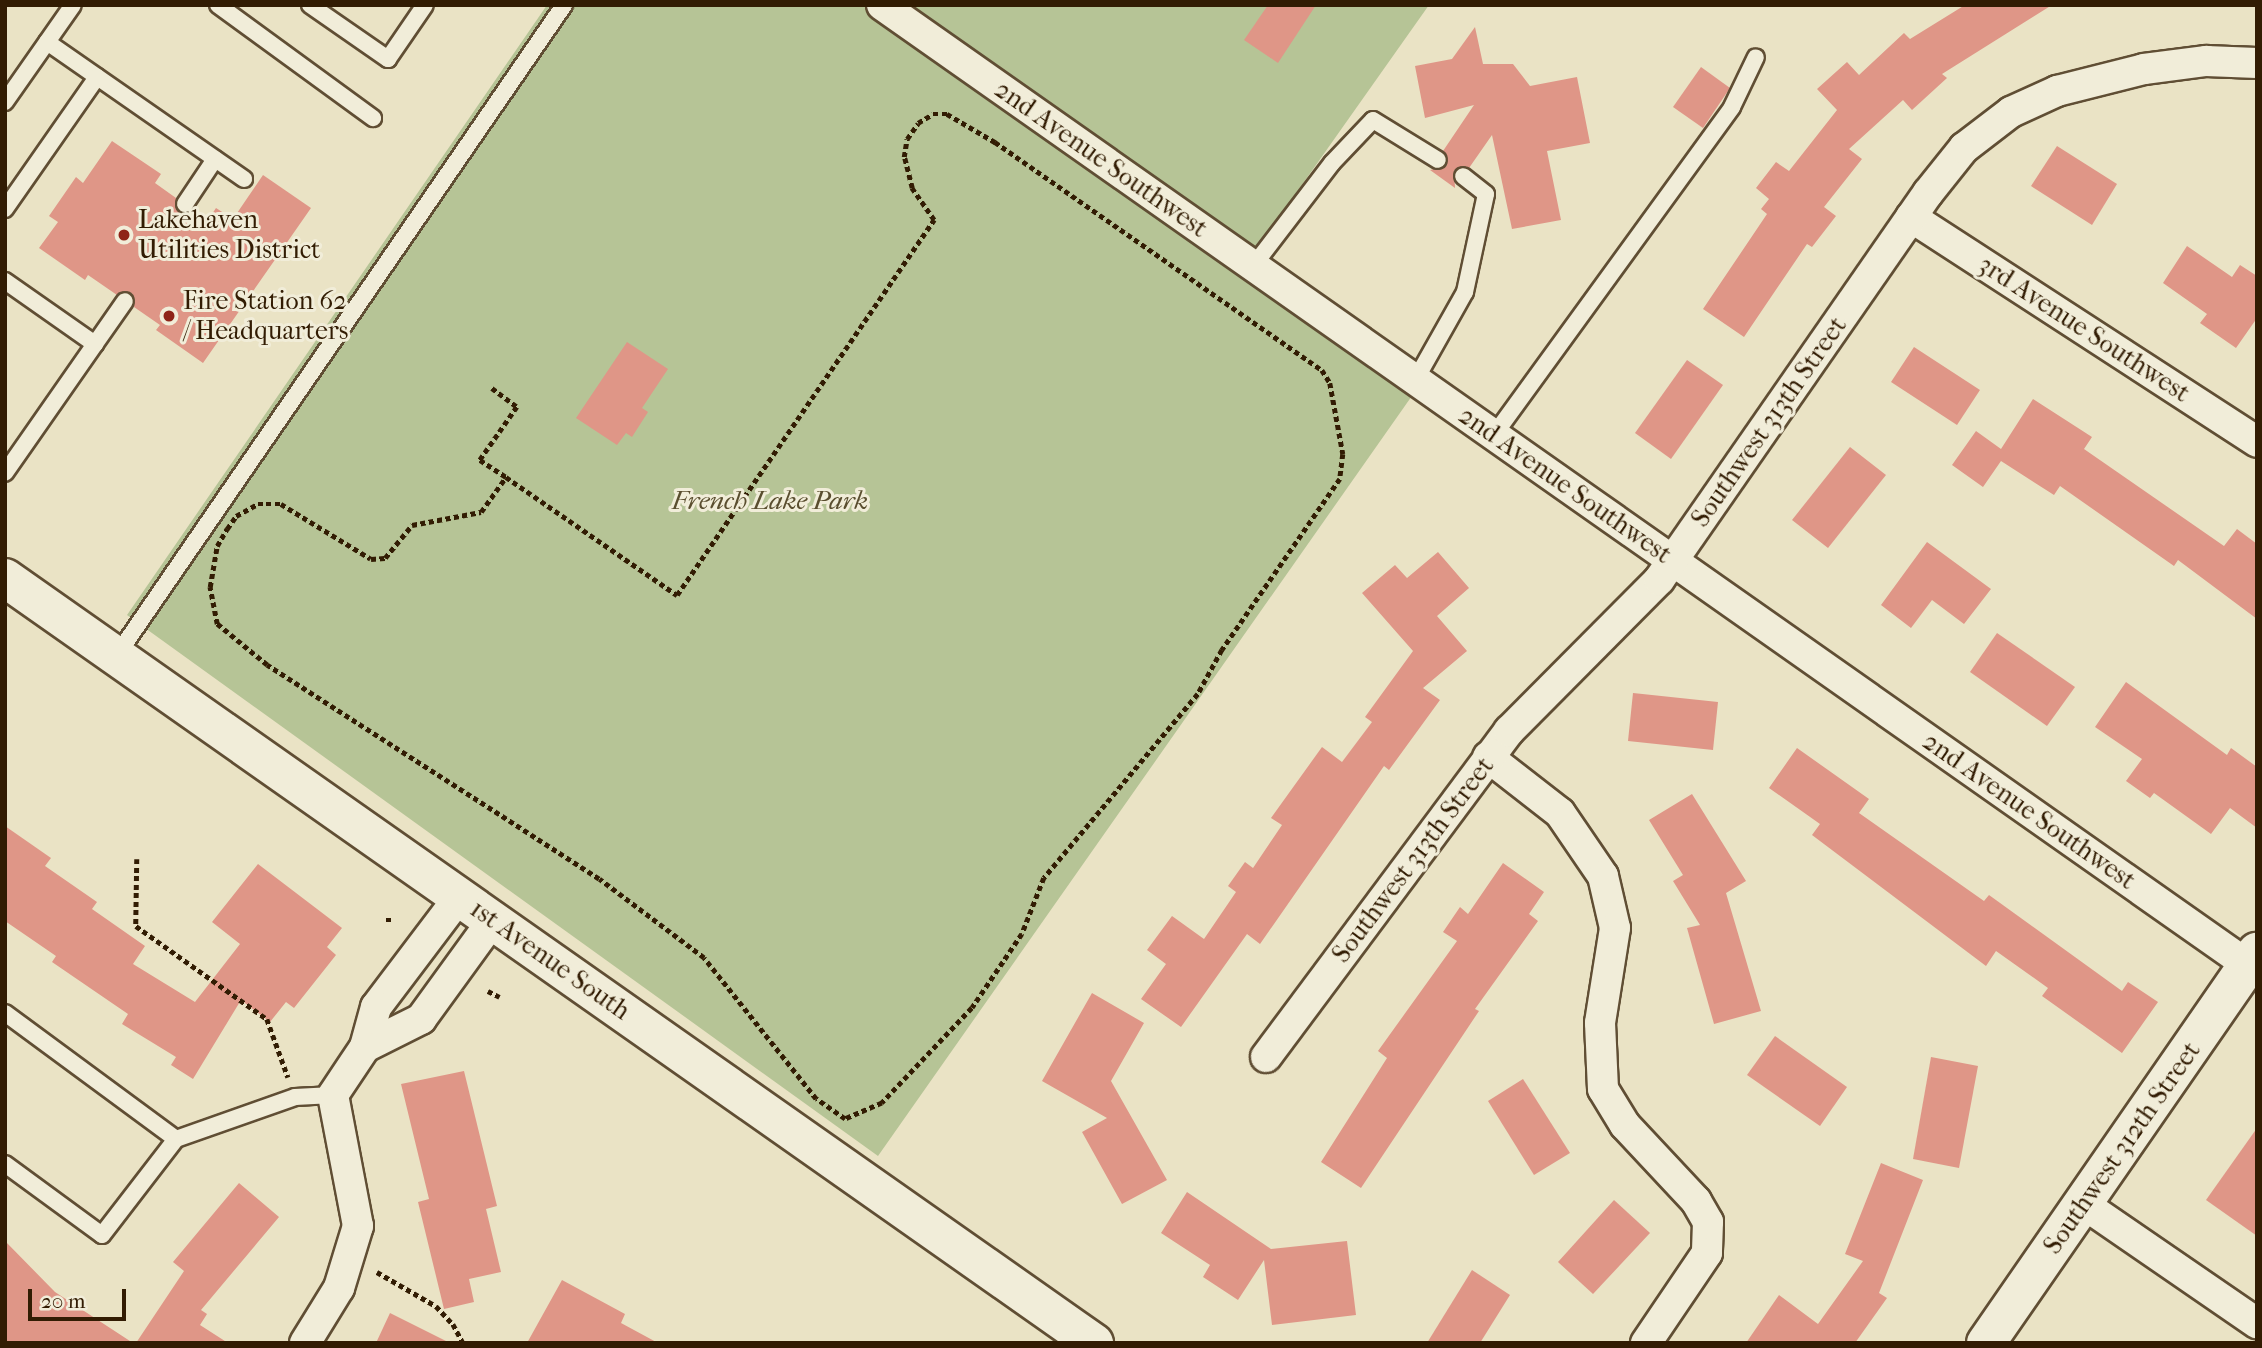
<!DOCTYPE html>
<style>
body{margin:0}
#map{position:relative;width:2262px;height:1348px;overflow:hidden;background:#eae3c5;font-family:"IM FELL French Canon",serif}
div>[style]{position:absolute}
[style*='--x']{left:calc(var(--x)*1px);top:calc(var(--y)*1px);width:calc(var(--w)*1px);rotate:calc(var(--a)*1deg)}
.green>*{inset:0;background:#b6c496}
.building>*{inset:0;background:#df9687}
.path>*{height:4.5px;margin-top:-2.25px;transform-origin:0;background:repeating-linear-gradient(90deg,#321c03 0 5px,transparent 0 8.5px)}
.roads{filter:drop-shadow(2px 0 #604e34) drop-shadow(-2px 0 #604e34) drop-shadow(0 2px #604e34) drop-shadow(0 -2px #604e34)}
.service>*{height:16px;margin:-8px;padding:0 8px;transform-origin:8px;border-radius:8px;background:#f1edd9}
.minor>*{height:30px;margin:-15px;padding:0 15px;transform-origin:15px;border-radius:15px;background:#f1edd9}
.tertiary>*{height:38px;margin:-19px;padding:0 19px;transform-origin:19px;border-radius:19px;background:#f1edd9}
.secondary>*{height:38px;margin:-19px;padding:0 19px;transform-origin:19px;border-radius:19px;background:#f1edd9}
.dots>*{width:19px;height:19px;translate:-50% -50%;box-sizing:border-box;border:4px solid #f1edd9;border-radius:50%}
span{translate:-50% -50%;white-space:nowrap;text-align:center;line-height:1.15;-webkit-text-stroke:6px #f1edd9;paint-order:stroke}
.street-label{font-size:26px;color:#321c03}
.poi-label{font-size:26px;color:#321c03}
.left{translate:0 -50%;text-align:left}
.park-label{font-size:26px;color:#5a4e2f;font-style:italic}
.frame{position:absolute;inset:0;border:7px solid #321c03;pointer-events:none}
.scale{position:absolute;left:28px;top:1289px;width:98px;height:32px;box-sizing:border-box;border:4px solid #321c03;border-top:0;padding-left:9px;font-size:21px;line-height:24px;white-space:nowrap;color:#321c03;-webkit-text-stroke:5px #f1edd9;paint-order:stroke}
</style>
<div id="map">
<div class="green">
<i style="clip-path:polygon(547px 5px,1429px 5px,1248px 261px,1421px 383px,878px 1156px,127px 615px)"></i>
</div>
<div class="building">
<i style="clip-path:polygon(1268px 5px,1316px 5px,1278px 63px,1244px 40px)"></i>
<i style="clip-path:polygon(1965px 5px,2052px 5px,1942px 74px,1947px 78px,1912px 110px,1903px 100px,1849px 149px,1862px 159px,1824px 207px,1836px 216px,1812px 247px,1807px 244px,1744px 337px,1703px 309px,1767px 214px,1761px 209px,1769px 199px,1756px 188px,1776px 162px,1789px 171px,1837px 110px,1817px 89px,1847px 62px,1859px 75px,1904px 33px,1910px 39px)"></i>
<i style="clip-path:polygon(1475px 27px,1483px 64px,1513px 64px,1530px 86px,1577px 77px,1590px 143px,1547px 151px,1561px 220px,1512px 229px,1492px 135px,1469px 168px,1454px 170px,1455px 188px,1430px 170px,1447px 166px,1443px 151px,1474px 105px,1425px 118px,1415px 66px,1452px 59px)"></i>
<i style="clip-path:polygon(1701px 67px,1730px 88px,1703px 128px,1673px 107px)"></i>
<i style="clip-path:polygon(112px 141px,161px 174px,155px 183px,176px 198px,180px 213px,194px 210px,208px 220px,216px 208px,233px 219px,263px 175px,311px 208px,203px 363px,156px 330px,160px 325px,134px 307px,132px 293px,117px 295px,88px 275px,85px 280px,39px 248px,58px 222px,49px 216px,76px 177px,83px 183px)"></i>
<i style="clip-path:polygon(2057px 146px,2117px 184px,2092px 225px,2031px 186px)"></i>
<i style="clip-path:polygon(2187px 246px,2232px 277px,2240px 265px,2257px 276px,2257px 318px,2236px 348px,2200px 323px,2207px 314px,2163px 283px)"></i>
<i style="clip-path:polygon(627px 342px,668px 369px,642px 408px,648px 412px,632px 437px,626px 433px,617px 445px,576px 418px)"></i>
<i style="clip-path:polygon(1914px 347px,1980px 390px,1957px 425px,1891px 382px)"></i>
<i style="clip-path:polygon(1687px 360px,1723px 385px,1671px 459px,1635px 433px)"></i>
<i style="clip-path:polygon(2033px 399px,2092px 437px,2084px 449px,2224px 546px,2237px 529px,2257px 544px,2257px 619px,2178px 560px,2174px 566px,2060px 486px,2054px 495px,2001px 461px,1983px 487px,1952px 465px,1976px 431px,2001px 449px)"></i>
<i style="clip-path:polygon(1850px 447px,1886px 475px,1828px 548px,1792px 520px)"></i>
<i style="clip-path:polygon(1927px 542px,1991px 589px,1964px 624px,1932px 600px,1911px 628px,1881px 605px)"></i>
<i style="clip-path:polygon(1438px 552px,1469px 588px,1437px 616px,1467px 651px,1423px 688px,1440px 700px,1389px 770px,1384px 766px,1260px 944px,1247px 934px,1181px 1027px,1141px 999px,1166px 964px,1147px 950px,1172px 916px,1204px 939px,1236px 892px,1228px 886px,1245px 862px,1253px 868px,1282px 825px,1271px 818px,1322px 747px,1342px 762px,1372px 722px,1365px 717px,1413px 651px,1362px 593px,1395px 565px,1407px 578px)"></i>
<i style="clip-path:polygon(1997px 633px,2075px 687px,2047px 726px,1970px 672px)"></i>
<i style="clip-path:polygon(2126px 682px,2227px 755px,2231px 748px,2257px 767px,2257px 828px,2230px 808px,2211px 834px,2154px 793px,2150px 798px,2126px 781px,2142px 759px,2095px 727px)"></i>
<i style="clip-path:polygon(1633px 693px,1718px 702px,1713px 750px,1628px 741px)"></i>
<i style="clip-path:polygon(1797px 748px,1869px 799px,1859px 813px,1984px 901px,1989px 895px,2122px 991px,2128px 982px,2158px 1002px,2122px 1053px,2042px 996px,2048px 988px,1996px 951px,1986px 966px,1812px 835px,1820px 824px,1769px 788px)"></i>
<i style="clip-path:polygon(1692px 794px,1746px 881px,1726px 893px,1761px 1011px,1714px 1024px,1687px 928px,1700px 925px,1673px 881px,1683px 875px,1649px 820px)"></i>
<i style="clip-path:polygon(5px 826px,51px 858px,45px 866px,97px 902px,92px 909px,145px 946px,133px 964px,195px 1002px,240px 944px,212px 922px,258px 864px,342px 928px,327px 947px,336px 955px,294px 1008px,286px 1002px,270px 1022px,241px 1000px,193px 1079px,171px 1065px,176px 1057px,122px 1024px,128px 1014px,52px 962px,56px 956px,5px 921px)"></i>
<i style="clip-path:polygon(1503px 863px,1544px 892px,1529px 914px,1538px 921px,1475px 1009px,1479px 1011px,1361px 1188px,1321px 1162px,1387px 1058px,1378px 1051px,1457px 941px,1443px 932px,1460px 907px,1468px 914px)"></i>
<i style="clip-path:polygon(1092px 993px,1144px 1023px,1111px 1081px,1167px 1180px,1122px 1204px,1082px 1132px,1107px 1118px,1042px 1081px)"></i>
<i style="clip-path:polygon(1775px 1036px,1847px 1087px,1820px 1126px,1747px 1075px)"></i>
<i style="clip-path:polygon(1931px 1057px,1978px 1066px,1959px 1168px,1913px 1159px)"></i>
<i style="clip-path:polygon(464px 1071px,497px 1206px,486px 1209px,501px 1272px,469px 1279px,474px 1302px,444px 1309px,418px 1202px,429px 1199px,401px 1084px)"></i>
<i style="clip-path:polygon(1523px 1079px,1570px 1153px,1534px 1175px,1488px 1101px)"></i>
<i style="clip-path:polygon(2257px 1128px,2257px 1236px,2206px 1200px)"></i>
<i style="clip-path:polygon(1881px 1163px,1923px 1180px,1879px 1293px,1887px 1298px,1855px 1343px,1746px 1343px,1779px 1295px,1818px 1324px,1863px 1261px,1845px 1254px)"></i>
<i style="clip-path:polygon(239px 1183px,279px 1217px,201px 1310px,207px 1314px,200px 1325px,228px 1343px,136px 1343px,184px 1271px,173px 1262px)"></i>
<i style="clip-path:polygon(1187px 1192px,1271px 1249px,1347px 1241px,1356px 1315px,1272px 1325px,1264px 1260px,1238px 1300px,1203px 1277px,1210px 1265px,1161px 1233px)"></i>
<i style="clip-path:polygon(1614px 1200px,1650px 1233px,1593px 1294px,1558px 1262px)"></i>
<i style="clip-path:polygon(5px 1241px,55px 1292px,133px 1343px,5px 1343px)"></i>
<i style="clip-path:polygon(1472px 1270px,1510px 1295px,1480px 1343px,1427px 1343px)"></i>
<i style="clip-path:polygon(562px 1280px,625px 1314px,621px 1323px,658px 1343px,527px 1343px)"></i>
<i style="clip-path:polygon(390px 1313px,450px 1343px,376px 1343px)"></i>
</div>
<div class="path">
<i style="--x:933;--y:114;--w:14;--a:0"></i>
<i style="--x:947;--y:114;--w:56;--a:30.3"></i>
<i style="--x:995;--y:142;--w:399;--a:34.9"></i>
<i style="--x:1322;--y:370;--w:15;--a:58"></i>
<i style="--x:1330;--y:383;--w:72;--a:79.6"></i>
<i style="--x:1343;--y:454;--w:25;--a:97"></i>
<i style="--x:1340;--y:479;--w:208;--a:124.6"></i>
<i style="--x:1222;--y:650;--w:50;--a:118.6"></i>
<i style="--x:1198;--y:694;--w:240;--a:129.9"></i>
<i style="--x:1044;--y:878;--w:60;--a:111.4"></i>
<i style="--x:1022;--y:934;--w:89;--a:124"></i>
<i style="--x:972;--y:1008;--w:131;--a:133.5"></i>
<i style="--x:882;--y:1103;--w:40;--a:156.6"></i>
<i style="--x:845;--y:1119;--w:35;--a:-145"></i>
<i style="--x:816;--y:1099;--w:180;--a:-128.5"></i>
<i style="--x:704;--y:958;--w:131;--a:-143"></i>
<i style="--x:599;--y:879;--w:395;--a:-147.2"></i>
<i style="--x:267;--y:665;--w:65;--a:-140.6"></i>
<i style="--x:217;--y:624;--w:38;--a:-101"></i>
<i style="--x:210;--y:587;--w:42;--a:-80.3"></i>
<i style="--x:217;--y:546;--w:20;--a:-60"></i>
<i style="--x:227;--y:529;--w:16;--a:-55"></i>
<i style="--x:236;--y:516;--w:25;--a:-29"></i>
<i style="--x:258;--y:504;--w:23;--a:0"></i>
<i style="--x:281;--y:504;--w:105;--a:31.4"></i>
<i style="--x:371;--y:559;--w:14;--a:-4"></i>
<i style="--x:385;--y:558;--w:43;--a:-50.7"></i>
<i style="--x:412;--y:525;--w:70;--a:-10.7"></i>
<i style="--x:481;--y:512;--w:43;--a:-54.5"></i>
<i style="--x:506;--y:477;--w:208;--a:34.6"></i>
<i style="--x:677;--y:595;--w:455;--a:-55.6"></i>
<i style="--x:934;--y:220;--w:39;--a:-125"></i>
<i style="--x:912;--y:188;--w:32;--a:-104"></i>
<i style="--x:904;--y:157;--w:18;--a:-81"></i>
<i style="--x:907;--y:139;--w:19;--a:-55"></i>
<i style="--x:918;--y:123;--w:17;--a:-31"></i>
<i style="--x:492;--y:388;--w:31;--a:37"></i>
<i style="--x:517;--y:407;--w:65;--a:124.9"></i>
<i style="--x:480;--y:460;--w:31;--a:33"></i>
<i style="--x:137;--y:859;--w:67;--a:90.9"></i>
<i style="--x:136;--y:926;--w:161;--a:35.4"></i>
<i style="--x:267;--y:1019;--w:62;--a:70.1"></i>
<i style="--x:386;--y:920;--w:8;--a:0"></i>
<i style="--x:488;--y:991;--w:13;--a:27"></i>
<i style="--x:377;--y:1272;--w:68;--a:30"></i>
<i style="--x:436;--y:1306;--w:25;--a:47"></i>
<i style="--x:453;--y:1324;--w:21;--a:62"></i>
</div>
<div class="roads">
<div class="service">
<i style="--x:218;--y:5;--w:192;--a:36.1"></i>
<i style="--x:310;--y:5;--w:95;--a:34.7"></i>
<i style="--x:388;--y:59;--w:65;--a:-55.6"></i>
<i style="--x:47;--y:42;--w:240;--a:34.8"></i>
<i style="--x:5;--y:102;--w:118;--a:-55"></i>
<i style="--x:185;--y:204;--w:54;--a:-56.3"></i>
<i style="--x:5;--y:209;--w:161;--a:-55.1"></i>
<i style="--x:1254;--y:265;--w:128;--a:-52.6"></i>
<i style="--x:1332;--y:163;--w:59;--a:-46.4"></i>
<i style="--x:1373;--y:120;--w:76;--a:31.6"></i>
<i style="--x:5;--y:281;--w:110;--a:35"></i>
<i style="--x:95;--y:344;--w:157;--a:124.9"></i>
<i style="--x:95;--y:344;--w:52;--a:-55.1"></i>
<i style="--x:1416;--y:379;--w:100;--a:-60.6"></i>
<i style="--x:1465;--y:292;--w:100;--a:-77.9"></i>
<i style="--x:1486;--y:194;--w:29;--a:-142"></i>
<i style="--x:1494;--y:435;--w:405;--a:-54"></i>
<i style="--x:1732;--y:107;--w:55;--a:-64.4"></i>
<i style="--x:117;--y:655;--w:789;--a:-55.48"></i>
<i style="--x:5;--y:1013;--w:212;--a:36.4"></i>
<i style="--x:5;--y:1164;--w:120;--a:36.2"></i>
<i style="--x:102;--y:1235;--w:121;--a:-52.4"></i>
<i style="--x:176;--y:1139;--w:126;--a:-19.4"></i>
<i style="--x:295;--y:1097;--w:38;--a:-3"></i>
</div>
<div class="minor">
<i style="--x:882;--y:5;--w:1670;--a:35.1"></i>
<i style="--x:1911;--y:217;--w:413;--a:33"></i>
<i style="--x:1488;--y:757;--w:91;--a:37.9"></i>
<i style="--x:1560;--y:813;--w:76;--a:55.7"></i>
<i style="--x:1603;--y:876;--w:53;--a:77"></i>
<i style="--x:1615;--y:928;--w:96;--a:99"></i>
<i style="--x:1600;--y:1023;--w:66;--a:87.4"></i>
<i style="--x:1603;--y:1089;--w:42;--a:58.6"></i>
<i style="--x:1625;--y:1125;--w:104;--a:46.9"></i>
<i style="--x:1696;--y:1201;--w:24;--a:60"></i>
<i style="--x:1708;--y:1222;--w:31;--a:92"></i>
<i style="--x:1707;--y:1253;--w:109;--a:124.1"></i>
<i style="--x:460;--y:896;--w:139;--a:127.1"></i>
<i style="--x:376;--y:1007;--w:41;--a:105.4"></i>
<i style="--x:365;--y:1047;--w:63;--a:-26.6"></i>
<i style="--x:421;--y:1019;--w:122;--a:-54"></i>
<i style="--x:1266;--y:1057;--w:407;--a:-53.3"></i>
<i style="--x:1509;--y:731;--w:213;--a:-45.2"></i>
<i style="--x:1659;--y:580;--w:471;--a:-55.2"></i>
<i style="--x:1928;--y:193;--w:58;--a:-51.3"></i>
<i style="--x:1964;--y:148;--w:59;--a:-37.5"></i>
<i style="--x:2011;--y:112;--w:51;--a:-24.5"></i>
<i style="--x:2057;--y:91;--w:90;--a:-14.2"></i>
<i style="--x:2144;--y:69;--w:63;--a:-7.4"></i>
<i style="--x:2206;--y:61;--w:51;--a:2.2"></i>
<i style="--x:2085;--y:1205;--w:209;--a:34.5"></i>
<i style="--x:305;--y:1343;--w:65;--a:-58.3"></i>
<i style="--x:339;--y:1288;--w:65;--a:-73"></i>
<i style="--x:358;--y:1226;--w:133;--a:-100.8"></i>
<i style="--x:333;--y:1095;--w:58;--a:-56.3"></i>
</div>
<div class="tertiary">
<i style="--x:1986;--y:1343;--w:476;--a:-55.3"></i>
</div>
<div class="secondary">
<i style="--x:5;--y:578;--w:1331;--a:35.09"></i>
</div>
</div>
<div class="dots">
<i style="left:124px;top:235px;background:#8f2418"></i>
<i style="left:169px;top:316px;background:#8f2418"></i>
</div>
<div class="street-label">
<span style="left:1101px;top:159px;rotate:35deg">2nd Avenue Southwest</span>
<span style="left:2084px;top:329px;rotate:33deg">3rd Avenue Southwest</span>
<span style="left:1769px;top:422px;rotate:-55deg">Southwest 313th Street</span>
<span style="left:1565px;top:485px;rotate:35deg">2nd Avenue Southwest</span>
<span style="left:2029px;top:811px;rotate:35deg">2nd Avenue Southwest</span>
<span style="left:1413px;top:860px;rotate:-53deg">Southwest 313th Street</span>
<span style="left:550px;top:960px;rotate:35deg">1st Avenue South</span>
<span style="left:2122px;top:1148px;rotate:-55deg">Southwest 312th Street</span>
</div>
<div class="poi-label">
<span class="left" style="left:138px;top:235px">Lakehaven<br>Utilities District</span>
<span class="left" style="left:183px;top:316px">Fire Station 62<br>/ Headquarters</span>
</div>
<div class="park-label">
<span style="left:770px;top:501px">French Lake Park</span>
</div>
<div class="frame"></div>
<div class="scale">20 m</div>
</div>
